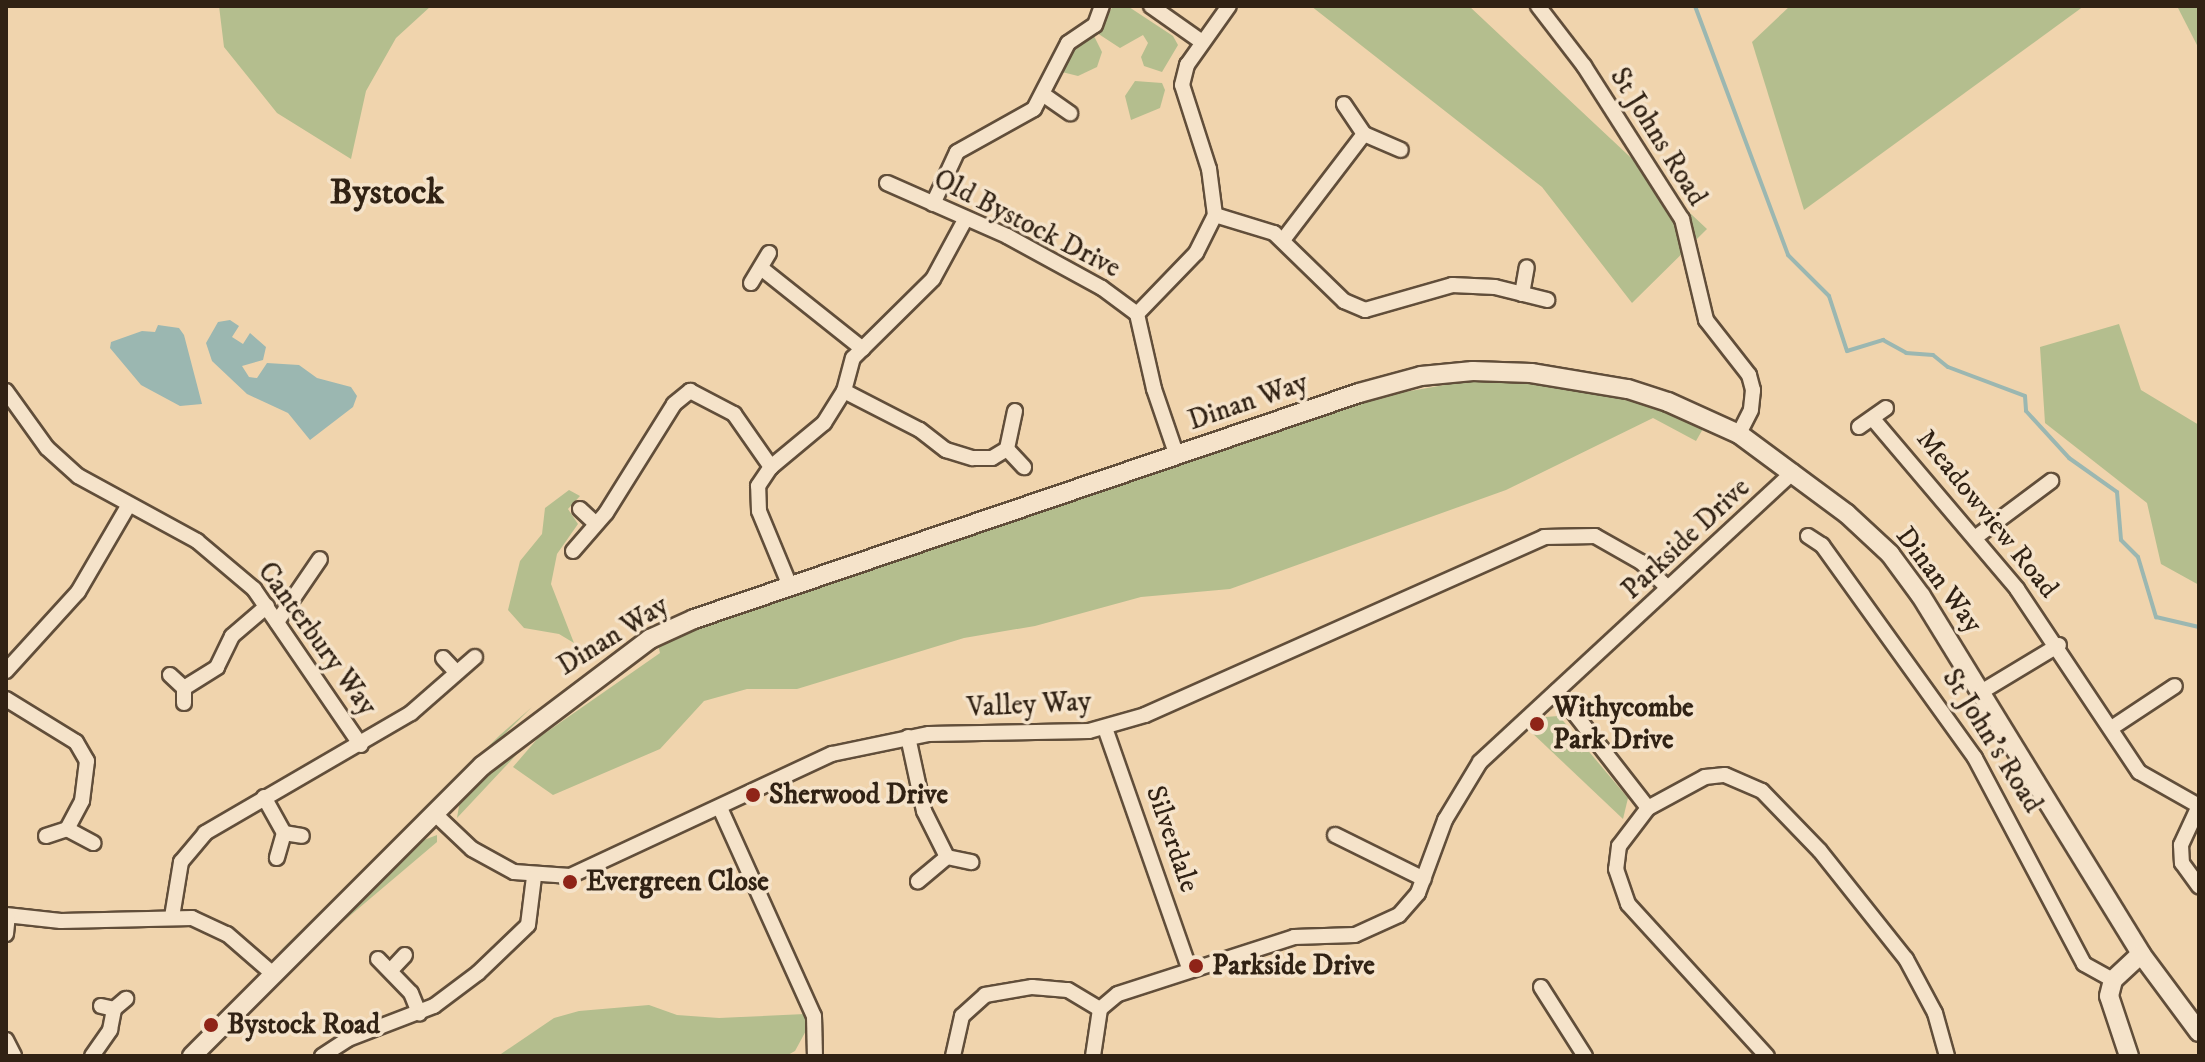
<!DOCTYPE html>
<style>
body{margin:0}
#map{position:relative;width:2205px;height:1062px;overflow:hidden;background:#f0d4ad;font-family:"IM FELL DW Pica",serif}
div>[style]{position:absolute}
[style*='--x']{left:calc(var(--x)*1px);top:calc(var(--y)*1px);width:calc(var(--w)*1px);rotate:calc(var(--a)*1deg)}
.green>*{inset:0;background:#b4be8e}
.water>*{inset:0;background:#9bb7b1}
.stream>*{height:4px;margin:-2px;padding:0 2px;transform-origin:2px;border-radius:2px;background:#9bb7b1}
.roads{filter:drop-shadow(2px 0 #614e3a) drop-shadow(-2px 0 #614e3a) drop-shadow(0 2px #614e3a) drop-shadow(0 -2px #614e3a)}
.minor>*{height:14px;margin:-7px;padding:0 7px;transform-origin:7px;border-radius:7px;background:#f5e3ca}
.tertiary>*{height:18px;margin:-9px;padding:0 9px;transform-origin:9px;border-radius:9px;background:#f5e3ca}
.dots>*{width:22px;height:22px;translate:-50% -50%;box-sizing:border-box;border:4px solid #f5e3ca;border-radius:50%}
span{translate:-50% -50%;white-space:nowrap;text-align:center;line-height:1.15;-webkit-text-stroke:7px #f5e3ca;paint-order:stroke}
.street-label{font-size:28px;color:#312214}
.poi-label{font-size:28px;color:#312214;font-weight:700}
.left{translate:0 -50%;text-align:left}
.district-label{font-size:36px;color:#312214;font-weight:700}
.frame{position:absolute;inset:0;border:8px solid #312214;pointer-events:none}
</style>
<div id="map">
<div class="green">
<i style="clip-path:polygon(219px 6px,431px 6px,396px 38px,366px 91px,351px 159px,277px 113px,224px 47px)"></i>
<i style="clip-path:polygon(1113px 6px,1129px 7px,1173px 36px,1178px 45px,1162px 72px,1144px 66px,1141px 57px,1148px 43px,1143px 35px,1120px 48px,1097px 33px)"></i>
<i style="clip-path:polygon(1311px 6px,1469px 6px,1707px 229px,1632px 303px,1542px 187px)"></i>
<i style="clip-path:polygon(1790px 6px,2084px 6px,1804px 210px,1752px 42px)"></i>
<i style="clip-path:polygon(2177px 6px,2199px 6px,2199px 49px)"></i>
<i style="clip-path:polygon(1094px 36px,1102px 52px,1097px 67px,1078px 76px,1062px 72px,1072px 48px)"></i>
<i style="clip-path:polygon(1135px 81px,1162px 83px,1165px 90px,1160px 108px,1131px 120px,1125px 96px)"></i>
<i style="clip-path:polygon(2119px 324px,2141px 390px,2199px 425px,2199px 585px,2161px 564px,2147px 503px,2045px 423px,2040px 347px)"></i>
<i style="clip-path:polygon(1468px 381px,1553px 384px,1629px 398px,1704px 427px,1696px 441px,1653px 418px,1506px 490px,1230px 589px,1141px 597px,1035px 626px,964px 638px,797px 689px,747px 689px,704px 701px,660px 749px,553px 795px,513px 767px,538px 738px,660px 653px,658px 645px,691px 629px,1381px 396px)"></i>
<i style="clip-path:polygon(569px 490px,580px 496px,568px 509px,578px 524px,557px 554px,551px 584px,574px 643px,559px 634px,524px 628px,508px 610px,520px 561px,542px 534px,545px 508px)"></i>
<i style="clip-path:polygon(652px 648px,533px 737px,457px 818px,460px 800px,511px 752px)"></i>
<i style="clip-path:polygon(532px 707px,303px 933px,279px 952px,500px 735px)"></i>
<i style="clip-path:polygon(1559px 716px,1628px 798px,1623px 819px,1529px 730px,1545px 717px)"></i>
<i style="clip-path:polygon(437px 835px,437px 842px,339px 925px,205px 1056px,416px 843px)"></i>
<i style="clip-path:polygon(649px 1005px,677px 1015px,719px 1018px,805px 1014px,808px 1027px,795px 1051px,786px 1056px,498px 1056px,554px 1018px,579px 1011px)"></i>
</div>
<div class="water">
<i style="clip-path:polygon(230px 320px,239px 326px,232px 337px,243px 344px,250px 333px,266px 347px,263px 360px,242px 366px,249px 377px,257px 378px,267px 363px,299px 365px,317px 378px,351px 387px,357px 396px,353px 407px,310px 440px,288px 413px,247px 394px,212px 361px,206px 343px,218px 322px)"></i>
<i style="clip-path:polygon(158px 325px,179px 328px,184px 335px,202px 404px,180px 406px,141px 385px,110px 348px,111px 342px,142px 331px,155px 332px)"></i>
</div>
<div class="stream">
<i style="--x:1695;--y:6;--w:266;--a:69.5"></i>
<i style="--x:1788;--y:255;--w:58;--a:45"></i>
<i style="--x:1829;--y:296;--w:58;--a:71.9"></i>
<i style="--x:1847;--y:351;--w:38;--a:-17"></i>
<i style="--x:1883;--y:340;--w:26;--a:29"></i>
<i style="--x:1906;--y:353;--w:27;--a:4"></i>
<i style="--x:1933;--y:355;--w:19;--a:39"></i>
<i style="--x:1948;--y:367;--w:82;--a:20.6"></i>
<i style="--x:2025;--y:396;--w:15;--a:86"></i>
<i style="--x:2026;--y:411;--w:64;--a:47.5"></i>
<i style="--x:2069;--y:458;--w:59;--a:35.3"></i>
<i style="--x:2117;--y:492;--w:48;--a:85.2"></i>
<i style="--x:2121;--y:540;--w:24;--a:45"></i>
<i style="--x:2138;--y:557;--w:63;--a:73.3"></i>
<i style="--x:2156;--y:617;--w:44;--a:13.1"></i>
</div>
<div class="roads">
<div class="minor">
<i style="--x:1151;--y:6;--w:62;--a:35.2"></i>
<i style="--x:1538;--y:6;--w:76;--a:52.5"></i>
<i style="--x:1584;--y:66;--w:182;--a:57.4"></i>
<i style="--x:1682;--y:219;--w:104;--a:76.6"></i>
<i style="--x:1706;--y:320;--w:70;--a:52"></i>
<i style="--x:1749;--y:375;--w:16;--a:75"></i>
<i style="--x:1753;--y:390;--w:20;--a:96"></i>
<i style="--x:1751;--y:410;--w:27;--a:117"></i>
<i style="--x:1044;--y:95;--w:32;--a:35"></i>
<i style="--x:1364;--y:134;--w:40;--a:23.4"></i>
<i style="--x:887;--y:183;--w:131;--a:23.8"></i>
<i style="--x:1007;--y:236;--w:108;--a:28.7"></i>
<i style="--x:1102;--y:288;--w:44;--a:36.6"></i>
<i style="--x:1137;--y:314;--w:77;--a:77.2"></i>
<i style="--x:1154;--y:389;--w:71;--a:71.1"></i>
<i style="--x:933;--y:204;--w:57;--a:-65.2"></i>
<i style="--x:957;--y:152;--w:88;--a:-29.2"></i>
<i style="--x:1034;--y:109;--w:74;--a:-62.7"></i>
<i style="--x:1068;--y:43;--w:32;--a:-34"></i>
<i style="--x:1095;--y:25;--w:20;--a:-70"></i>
<i style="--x:1215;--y:215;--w:62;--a:17"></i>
<i style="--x:1274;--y:233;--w:98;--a:44.2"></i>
<i style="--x:1344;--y:301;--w:23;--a:23"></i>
<i style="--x:1365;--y:310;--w:91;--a:-16"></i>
<i style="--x:1452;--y:285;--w:43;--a:2.7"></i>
<i style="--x:1495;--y:287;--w:54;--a:14"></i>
<i style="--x:1283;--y:240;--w:133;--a:-52.6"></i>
<i style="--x:1364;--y:134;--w:36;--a:-124"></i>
<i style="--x:761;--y:268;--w:130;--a:38.5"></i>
<i style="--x:751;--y:283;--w:35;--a:-59"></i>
<i style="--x:1522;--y:294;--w:27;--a:-80"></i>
<i style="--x:1137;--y:314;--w:85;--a:-46"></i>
<i style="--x:1196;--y:253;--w:42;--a:-63.4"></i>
<i style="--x:1215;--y:215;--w:46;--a:-97.4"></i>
<i style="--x:1209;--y:169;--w:88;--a:-107.8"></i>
<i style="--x:1182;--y:85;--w:21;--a:-76"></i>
<i style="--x:1187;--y:65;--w:72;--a:-54.6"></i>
<i style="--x:6;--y:391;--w:70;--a:54.3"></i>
<i style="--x:47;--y:448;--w:42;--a:42.1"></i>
<i style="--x:78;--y:476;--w:136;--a:28.6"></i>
<i style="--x:197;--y:541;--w:75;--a:40.1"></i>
<i style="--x:254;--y:589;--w:189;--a:55.6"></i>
<i style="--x:844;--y:391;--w:85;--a:27.2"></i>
<i style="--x:920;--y:430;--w:33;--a:38"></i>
<i style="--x:946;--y:450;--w:28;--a:17"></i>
<i style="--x:973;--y:458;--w:19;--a:0"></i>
<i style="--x:992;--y:458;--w:17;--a:-31"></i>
<i style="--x:1015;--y:411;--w:39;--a:102"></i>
<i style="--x:1007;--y:449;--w:25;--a:47"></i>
<i style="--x:1873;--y:419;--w:223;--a:49.7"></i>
<i style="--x:2017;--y:589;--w:220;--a:56.3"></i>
<i style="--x:2139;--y:772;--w:69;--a:29.5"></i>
<i style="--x:1859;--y:427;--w:33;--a:-35"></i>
<i style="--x:580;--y:509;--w:21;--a:43"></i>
<i style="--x:1808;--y:536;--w:17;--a:33"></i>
<i style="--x:1822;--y:545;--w:262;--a:54.3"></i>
<i style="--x:1975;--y:758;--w:233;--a:62.1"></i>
<i style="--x:2084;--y:964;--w:33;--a:29"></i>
<i style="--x:1976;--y:537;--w:94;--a:-36.7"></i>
<i style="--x:573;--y:551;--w:50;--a:-49"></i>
<i style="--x:606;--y:513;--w:128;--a:-58"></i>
<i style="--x:674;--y:404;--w:21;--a:-39"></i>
<i style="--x:690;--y:391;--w:50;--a:27.6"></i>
<i style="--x:734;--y:414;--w:65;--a:55.1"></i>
<i style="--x:790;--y:586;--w:81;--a:-112.5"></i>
<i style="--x:759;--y:511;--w:25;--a:-92"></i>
<i style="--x:758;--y:486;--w:23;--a:-56"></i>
<i style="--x:771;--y:467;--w:69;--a:-39.7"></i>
<i style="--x:824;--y:423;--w:38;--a:-58"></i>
<i style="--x:844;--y:391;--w:34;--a:-75"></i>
<i style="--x:853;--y:358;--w:112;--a:-44.6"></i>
<i style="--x:933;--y:279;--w:69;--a:-61.6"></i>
<i style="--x:277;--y:622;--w:76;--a:-55.7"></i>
<i style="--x:443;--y:658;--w:19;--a:47"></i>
<i style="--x:6;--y:671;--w:107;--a:-47.7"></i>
<i style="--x:78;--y:592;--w:99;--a:-59.8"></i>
<i style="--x:170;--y:675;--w:19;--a:43"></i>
<i style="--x:184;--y:688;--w:15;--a:90"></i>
<i style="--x:184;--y:688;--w:39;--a:-32"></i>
<i style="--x:217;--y:667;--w:34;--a:-64"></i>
<i style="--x:232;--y:636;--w:46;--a:-40.6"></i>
<i style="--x:1557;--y:691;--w:148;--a:52.1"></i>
<i style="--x:1648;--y:808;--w:48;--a:127.3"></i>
<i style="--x:1619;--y:846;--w:23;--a:97"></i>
<i style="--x:1616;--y:869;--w:37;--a:71"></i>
<i style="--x:1628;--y:904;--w:206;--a:47.6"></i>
<i style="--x:1981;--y:692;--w:91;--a:-31.1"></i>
<i style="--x:6;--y:699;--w:82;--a:31.6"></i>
<i style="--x:76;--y:742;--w:22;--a:60"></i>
<i style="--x:87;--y:761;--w:40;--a:97.1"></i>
<i style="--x:82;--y:801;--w:32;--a:118"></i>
<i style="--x:2113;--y:727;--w:74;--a:-33.5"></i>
<i style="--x:1105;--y:728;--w:254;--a:70.7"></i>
<i style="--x:908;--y:737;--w:76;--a:77.8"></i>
<i style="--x:924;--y:811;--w:51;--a:63.4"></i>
<i style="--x:947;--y:857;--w:38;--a:140"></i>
<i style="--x:264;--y:797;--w:41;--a:60.9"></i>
<i style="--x:284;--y:833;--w:26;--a:106"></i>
<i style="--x:2199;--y:806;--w:43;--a:114.8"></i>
<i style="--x:2181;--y:845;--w:18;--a:87"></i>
<i style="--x:2182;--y:863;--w:29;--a:54"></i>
<i style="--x:720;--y:808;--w:228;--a:65.7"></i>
<i style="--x:814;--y:1016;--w:40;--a:88.6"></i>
<i style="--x:1648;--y:808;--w:65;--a:-28.5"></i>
<i style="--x:1705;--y:777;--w:20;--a:-6"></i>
<i style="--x:1725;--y:775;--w:40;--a:23.4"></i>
<i style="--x:1762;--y:791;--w:83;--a:46"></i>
<i style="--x:1820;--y:851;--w:138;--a:51.5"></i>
<i style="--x:1906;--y:959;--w:61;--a:61.8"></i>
<i style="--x:1935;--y:1013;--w:45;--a:74.4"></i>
<i style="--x:434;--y:813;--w:52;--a:43.5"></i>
<i style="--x:472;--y:849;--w:48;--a:28.7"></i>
<i style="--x:514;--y:872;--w:56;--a:4.1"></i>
<i style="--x:570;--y:876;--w:289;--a:-25"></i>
<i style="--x:832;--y:754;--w:99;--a:-11.7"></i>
<i style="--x:929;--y:734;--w:160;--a:-1.1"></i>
<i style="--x:1089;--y:731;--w:58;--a:-15.9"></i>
<i style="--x:1145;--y:715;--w:437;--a:-24"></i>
<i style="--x:1544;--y:537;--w:51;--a:-1.1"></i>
<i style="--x:1595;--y:536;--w:53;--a:29.5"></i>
<i style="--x:1641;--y:562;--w:37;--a:44"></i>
<i style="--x:284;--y:833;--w:18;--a:9"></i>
<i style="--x:1335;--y:835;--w:99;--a:26.3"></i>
<i style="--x:46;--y:836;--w:22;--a:-18"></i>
<i style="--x:67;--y:829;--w:30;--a:28"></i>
<i style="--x:947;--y:857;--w:25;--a:12"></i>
<i style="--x:6;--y:915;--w:55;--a:6.2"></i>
<i style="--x:61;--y:921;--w:131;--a:-1.3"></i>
<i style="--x:192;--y:918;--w:38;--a:25"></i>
<i style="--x:227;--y:934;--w:61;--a:41"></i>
<i style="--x:172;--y:917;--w:56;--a:-80.7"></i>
<i style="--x:181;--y:862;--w:38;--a:-50"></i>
<i style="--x:205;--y:833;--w:238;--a:-30.2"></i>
<i style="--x:411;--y:713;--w:85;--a:-41.2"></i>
<i style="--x:6;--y:934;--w:18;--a:-84"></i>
<i style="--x:378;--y:959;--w:47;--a:45.9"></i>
<i style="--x:411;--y:993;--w:22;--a:68"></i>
<i style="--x:392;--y:969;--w:19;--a:-47"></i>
<i style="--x:1541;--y:987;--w:82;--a:57.5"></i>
<i style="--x:101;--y:1006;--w:13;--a:13"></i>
<i style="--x:114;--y:1009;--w:16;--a:-40"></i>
<i style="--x:6;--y:1040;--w:18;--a:63"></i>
<i style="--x:92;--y:1056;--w:32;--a:-55"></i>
<i style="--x:110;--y:1030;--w:21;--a:-79"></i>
<i style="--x:322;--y:1056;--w:31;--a:-33"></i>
<i style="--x:348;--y:1039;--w:92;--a:-21"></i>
<i style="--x:434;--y:1006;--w:55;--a:-36.9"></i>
<i style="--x:478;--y:973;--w:69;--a:-43.8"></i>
<i style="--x:528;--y:925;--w:48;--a:-82.9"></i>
<i style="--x:953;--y:1056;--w:41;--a:-77.3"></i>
<i style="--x:962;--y:1016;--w:31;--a:-42"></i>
<i style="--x:985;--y:995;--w:48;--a:-9.7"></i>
<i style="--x:1032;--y:987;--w:36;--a:5"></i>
<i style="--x:1068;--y:990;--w:37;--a:31"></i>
<i style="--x:1093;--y:1056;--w:48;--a:-81.5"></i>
<i style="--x:1100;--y:1009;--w:23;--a:-40"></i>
<i style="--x:1118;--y:994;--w:185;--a:-17.9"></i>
<i style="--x:1294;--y:937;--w:61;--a:-1.9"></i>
<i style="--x:1355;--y:935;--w:48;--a:-24.4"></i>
<i style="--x:1399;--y:915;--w:29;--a:-49"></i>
<i style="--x:1418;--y:893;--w:78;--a:-69.7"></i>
<i style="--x:1445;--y:820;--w:68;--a:-58.9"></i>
<i style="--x:1480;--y:762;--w:427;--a:-42.8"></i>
</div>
<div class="tertiary">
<i style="--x:192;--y:1056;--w:410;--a:-45"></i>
<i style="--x:482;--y:766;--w:211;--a:-37.1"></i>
<i style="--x:650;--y:639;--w:48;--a:-24.4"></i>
<i style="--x:694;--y:619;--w:702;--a:-18.77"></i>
<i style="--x:1359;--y:393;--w:64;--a:-15.3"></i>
<i style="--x:1421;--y:376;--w:52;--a:-5.5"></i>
<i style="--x:1473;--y:371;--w:58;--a:2"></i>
<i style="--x:1531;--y:373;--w:98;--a:9.4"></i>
<i style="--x:1628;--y:389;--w:42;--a:18"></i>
<i style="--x:1668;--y:402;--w:78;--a:24.3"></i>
<i style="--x:1739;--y:434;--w:134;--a:36.5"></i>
<i style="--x:1847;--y:514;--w:59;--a:42.9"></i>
<i style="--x:1890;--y:554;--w:52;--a:53.6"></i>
<i style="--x:1921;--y:596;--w:420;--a:58.4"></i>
<i style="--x:2141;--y:954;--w:97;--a:53.4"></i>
<i style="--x:2129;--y:1056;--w:63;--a:-108.4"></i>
<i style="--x:2109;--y:996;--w:16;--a:-76"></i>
<i style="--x:2113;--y:980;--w:38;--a:-43"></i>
</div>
</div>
<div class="dots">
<i style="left:1537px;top:724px;background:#8f2418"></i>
<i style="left:753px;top:795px;background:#8f2418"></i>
<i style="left:570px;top:882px;background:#8f2418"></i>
<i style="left:1196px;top:966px;background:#8f2418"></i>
<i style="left:211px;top:1025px;background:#8f2418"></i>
</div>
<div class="street-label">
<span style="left:1658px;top:137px;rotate:58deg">St Johns Road</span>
<span style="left:1027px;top:224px;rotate:27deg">Old Bystock Drive</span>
<span style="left:1248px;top:402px;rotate:-19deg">Dinan Way</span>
<span style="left:1987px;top:514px;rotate:51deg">Meadowview Road</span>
<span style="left:1686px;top:539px;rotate:-43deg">Parkside Drive</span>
<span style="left:1939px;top:580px;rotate:53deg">Dinan Way</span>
<span style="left:613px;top:636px;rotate:-32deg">Dinan Way</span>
<span style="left:317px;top:639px;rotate:54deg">Canterbury Way</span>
<span style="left:1029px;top:705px;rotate:-3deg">Valley Way</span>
<span style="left:1992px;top:741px;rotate:58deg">St John's Road</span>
<span style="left:1172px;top:839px;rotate:71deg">Silverdale</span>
</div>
<div class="poi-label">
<span class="left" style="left:1553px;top:724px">Withycombe<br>Park Drive</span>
<span class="left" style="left:769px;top:795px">Sherwood Drive</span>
<span class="left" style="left:586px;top:882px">Evergreen Close</span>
<span class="left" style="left:1212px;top:966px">Parkside Drive</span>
<span class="left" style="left:227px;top:1025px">Bystock Road</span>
</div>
<div class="district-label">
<span style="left:387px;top:193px">Bystock</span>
</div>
<div class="frame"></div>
</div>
